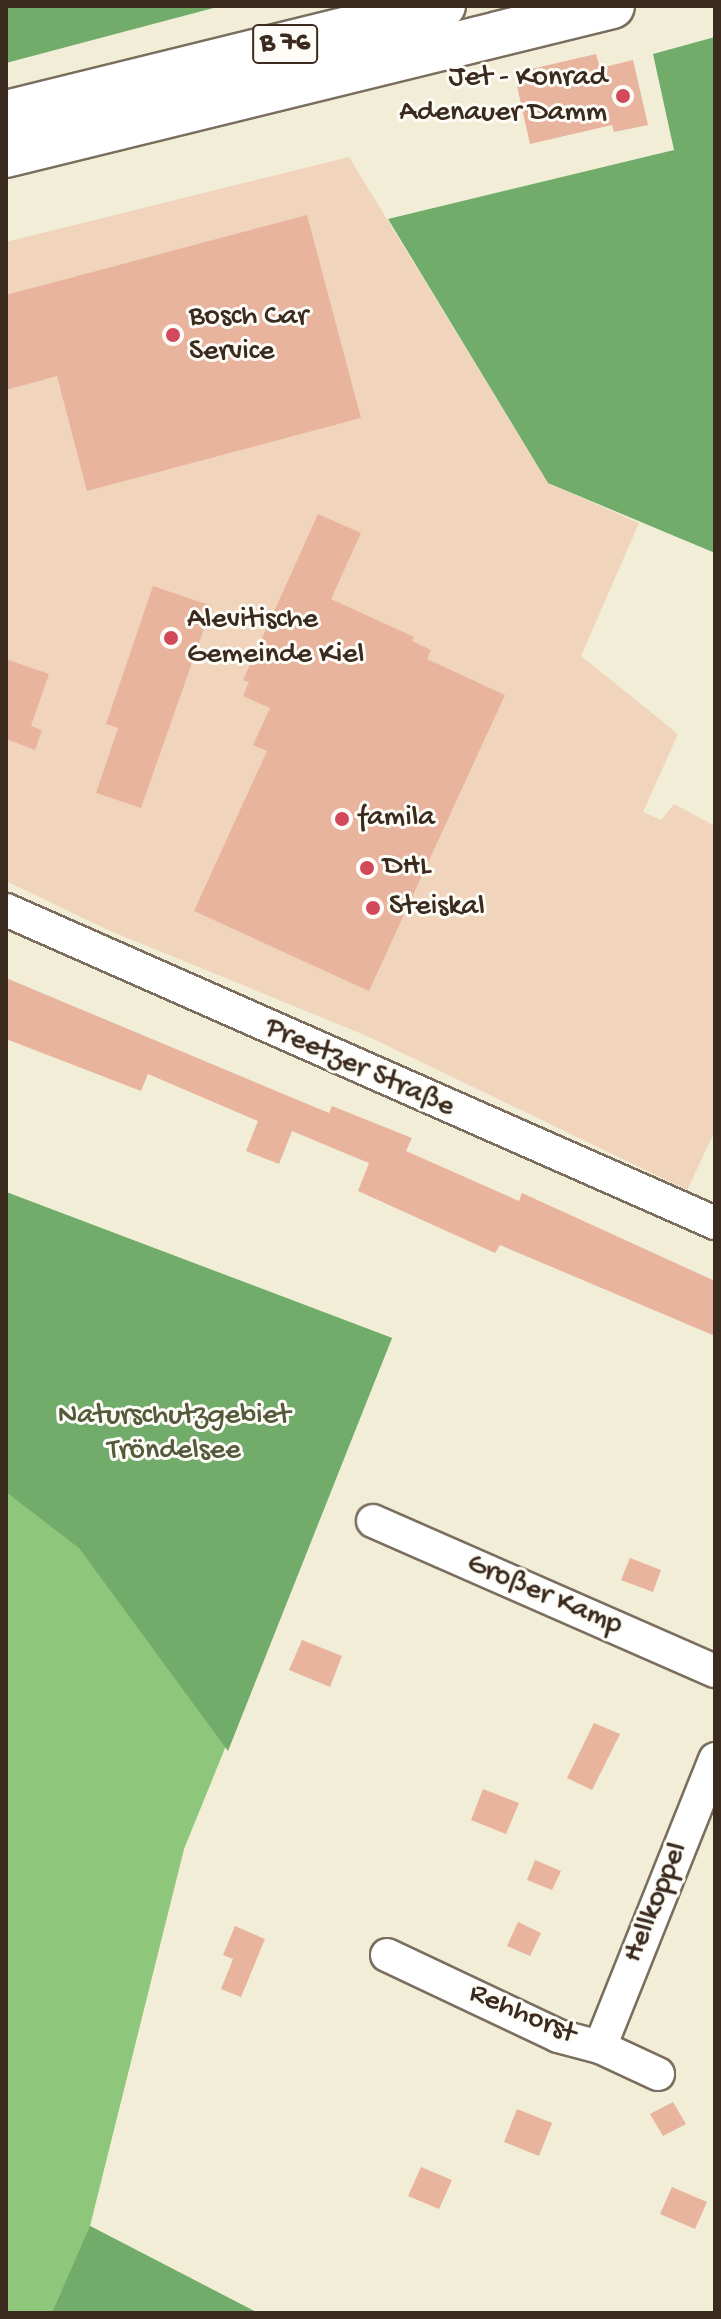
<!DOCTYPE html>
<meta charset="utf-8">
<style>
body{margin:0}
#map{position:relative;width:721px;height:2319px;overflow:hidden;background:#f1edd7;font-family:"Gochi Hand",sans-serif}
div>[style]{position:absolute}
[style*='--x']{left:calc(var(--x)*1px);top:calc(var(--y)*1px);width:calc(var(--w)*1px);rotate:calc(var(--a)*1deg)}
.built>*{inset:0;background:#f0d5bc}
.green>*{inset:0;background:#8ec77b}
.forest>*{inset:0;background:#72ac6b}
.building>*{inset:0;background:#e9b49e}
.roads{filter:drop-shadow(2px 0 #7b6e5f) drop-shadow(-2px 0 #7b6e5f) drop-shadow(0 2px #7b6e5f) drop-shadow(0 -2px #7b6e5f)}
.minor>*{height:32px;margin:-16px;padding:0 16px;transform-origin:16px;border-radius:16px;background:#fff}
.highway>*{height:44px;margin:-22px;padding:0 22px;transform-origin:22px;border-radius:22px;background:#fff}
.dots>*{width:22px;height:22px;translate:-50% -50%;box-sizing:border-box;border:4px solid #fdfcf7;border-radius:50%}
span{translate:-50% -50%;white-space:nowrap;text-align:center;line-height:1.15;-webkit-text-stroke:6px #fdfcf7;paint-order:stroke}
.shield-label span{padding:2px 6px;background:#fdfcf7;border:2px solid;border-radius:6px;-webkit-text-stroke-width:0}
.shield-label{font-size:28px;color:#3b2a1e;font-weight:700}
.poi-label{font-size:30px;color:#3b2a1e}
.right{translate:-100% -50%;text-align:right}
.left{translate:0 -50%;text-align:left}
.street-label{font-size:30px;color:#3b2a1e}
.park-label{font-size:30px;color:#54593a}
.frame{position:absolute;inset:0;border:8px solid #3b2a1e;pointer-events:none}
</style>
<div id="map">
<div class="built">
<i style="clip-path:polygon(349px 157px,548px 483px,639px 523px,581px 656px,678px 734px,643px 812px,661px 820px,674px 804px,715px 826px,715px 1131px,687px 1190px,367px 1036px,108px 930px,6px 881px,6px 242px)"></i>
</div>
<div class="green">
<i style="clip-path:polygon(6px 1192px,392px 1338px,184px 1849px,90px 2226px,258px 2313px,6px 2313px)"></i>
</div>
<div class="forest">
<i style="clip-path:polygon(6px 6px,221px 6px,6px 63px)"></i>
<i style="clip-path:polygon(715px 37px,715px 553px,548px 483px,388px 219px,674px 150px,653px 54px)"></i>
<i style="clip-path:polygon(6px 1192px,392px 1338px,228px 1751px,79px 1548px,6px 1492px)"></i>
<i style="clip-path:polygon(90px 2226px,258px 2313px,52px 2313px)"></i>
</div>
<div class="building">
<i style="clip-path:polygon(596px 54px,600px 68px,633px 60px,648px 125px,614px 132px,612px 125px,530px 144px,514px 73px)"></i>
<i style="clip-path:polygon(307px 215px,361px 418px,87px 491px,57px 376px,6px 390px,6px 295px)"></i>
<i style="clip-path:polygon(318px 514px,361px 533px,331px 599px,414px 637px,412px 641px,431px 650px,427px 659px,505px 695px,369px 991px,194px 911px,267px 751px,253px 745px,270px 708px,243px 696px,249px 682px,243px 680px)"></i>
<i style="clip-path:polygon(153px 586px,212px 606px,141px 808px,96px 793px,118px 728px,106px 724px)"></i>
<i style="clip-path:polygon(6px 659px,49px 674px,31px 726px,42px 730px,35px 750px,6px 739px)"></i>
<i style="clip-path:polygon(6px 978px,329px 1113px,332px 1106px,412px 1138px,406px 1151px,519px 1201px,522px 1193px,715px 1281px,715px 1336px,500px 1245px,495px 1253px,358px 1191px,369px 1163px,347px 1154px,292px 1131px,279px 1164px,246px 1151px,258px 1121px,148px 1074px,141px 1091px,6px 1039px)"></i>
<i style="clip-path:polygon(630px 1558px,661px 1570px,653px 1592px,621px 1580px)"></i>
<i style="clip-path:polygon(302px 1640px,342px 1656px,330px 1687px,289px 1670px)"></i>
<i style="clip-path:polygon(594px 1723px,620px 1734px,592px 1790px,567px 1778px)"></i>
<i style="clip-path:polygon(483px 1789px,519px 1803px,506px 1834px,471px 1820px)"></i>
<i style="clip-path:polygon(535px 1860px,561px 1871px,552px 1890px,527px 1880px)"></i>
<i style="clip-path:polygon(518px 1922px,541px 1933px,530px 1956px,507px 1946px)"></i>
<i style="clip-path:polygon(235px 1926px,265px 1939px,241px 1997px,221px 1989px,233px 1959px,223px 1955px)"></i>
<i style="clip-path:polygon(673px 2102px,686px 2124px,663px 2136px,650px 2114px)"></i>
<i style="clip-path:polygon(517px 2109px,552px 2123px,539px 2156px,504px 2142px)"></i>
<i style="clip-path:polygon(421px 2167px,452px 2180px,439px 2209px,408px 2196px)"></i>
<i style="clip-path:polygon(672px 2187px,707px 2202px,695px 2229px,660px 2214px)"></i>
</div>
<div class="roads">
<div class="minor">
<i style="--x:6;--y:910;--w:775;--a:23.82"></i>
<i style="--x:373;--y:1521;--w:373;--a:23.7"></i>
<i style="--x:387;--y:1955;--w:189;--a:25.3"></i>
<i style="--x:558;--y:2036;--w:43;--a:14.7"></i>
<i style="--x:600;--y:2047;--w:64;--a:25"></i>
<i style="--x:600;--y:2047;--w:310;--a:-68.2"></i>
</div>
<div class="highway">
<i style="--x:6;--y:113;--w:450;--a:-13.8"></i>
<i style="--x:6;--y:155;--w:624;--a:-13.81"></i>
</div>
</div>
<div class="dots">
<i style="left:623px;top:96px;background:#d1495b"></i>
<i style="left:173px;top:335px;background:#d1495b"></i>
<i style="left:171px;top:638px;background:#d1495b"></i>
<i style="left:342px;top:819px;background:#d1495b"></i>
<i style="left:367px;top:868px;background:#d1495b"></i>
<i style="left:373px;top:908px;background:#d1495b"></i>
</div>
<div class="shield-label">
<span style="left:285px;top:44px">B 76</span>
</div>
<div class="poi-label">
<span class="right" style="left:607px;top:96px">Jet - Konrad<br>Adenauer Damm</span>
<span class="left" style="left:189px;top:335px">Bosch Car<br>Service</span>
<span class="left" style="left:187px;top:638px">Alevitische<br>Gemeinde Kiel</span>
<span class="left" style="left:358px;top:819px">famila</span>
<span class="left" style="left:383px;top:868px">DHL</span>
<span class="left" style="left:389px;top:908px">Steiskal</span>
</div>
<div class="street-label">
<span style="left:359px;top:1069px;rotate:24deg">Preetzer Straße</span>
<span style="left:544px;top:1596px;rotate:23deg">Großer Kamp</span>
<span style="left:657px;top:1903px;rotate:-68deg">Hellkoppel</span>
<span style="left:522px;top:2015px;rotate:23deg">Rehhorst</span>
</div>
<div class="park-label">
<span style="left:174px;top:1434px">Naturschutzgebiet<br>Tröndelsee</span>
</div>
<div class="frame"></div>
</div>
